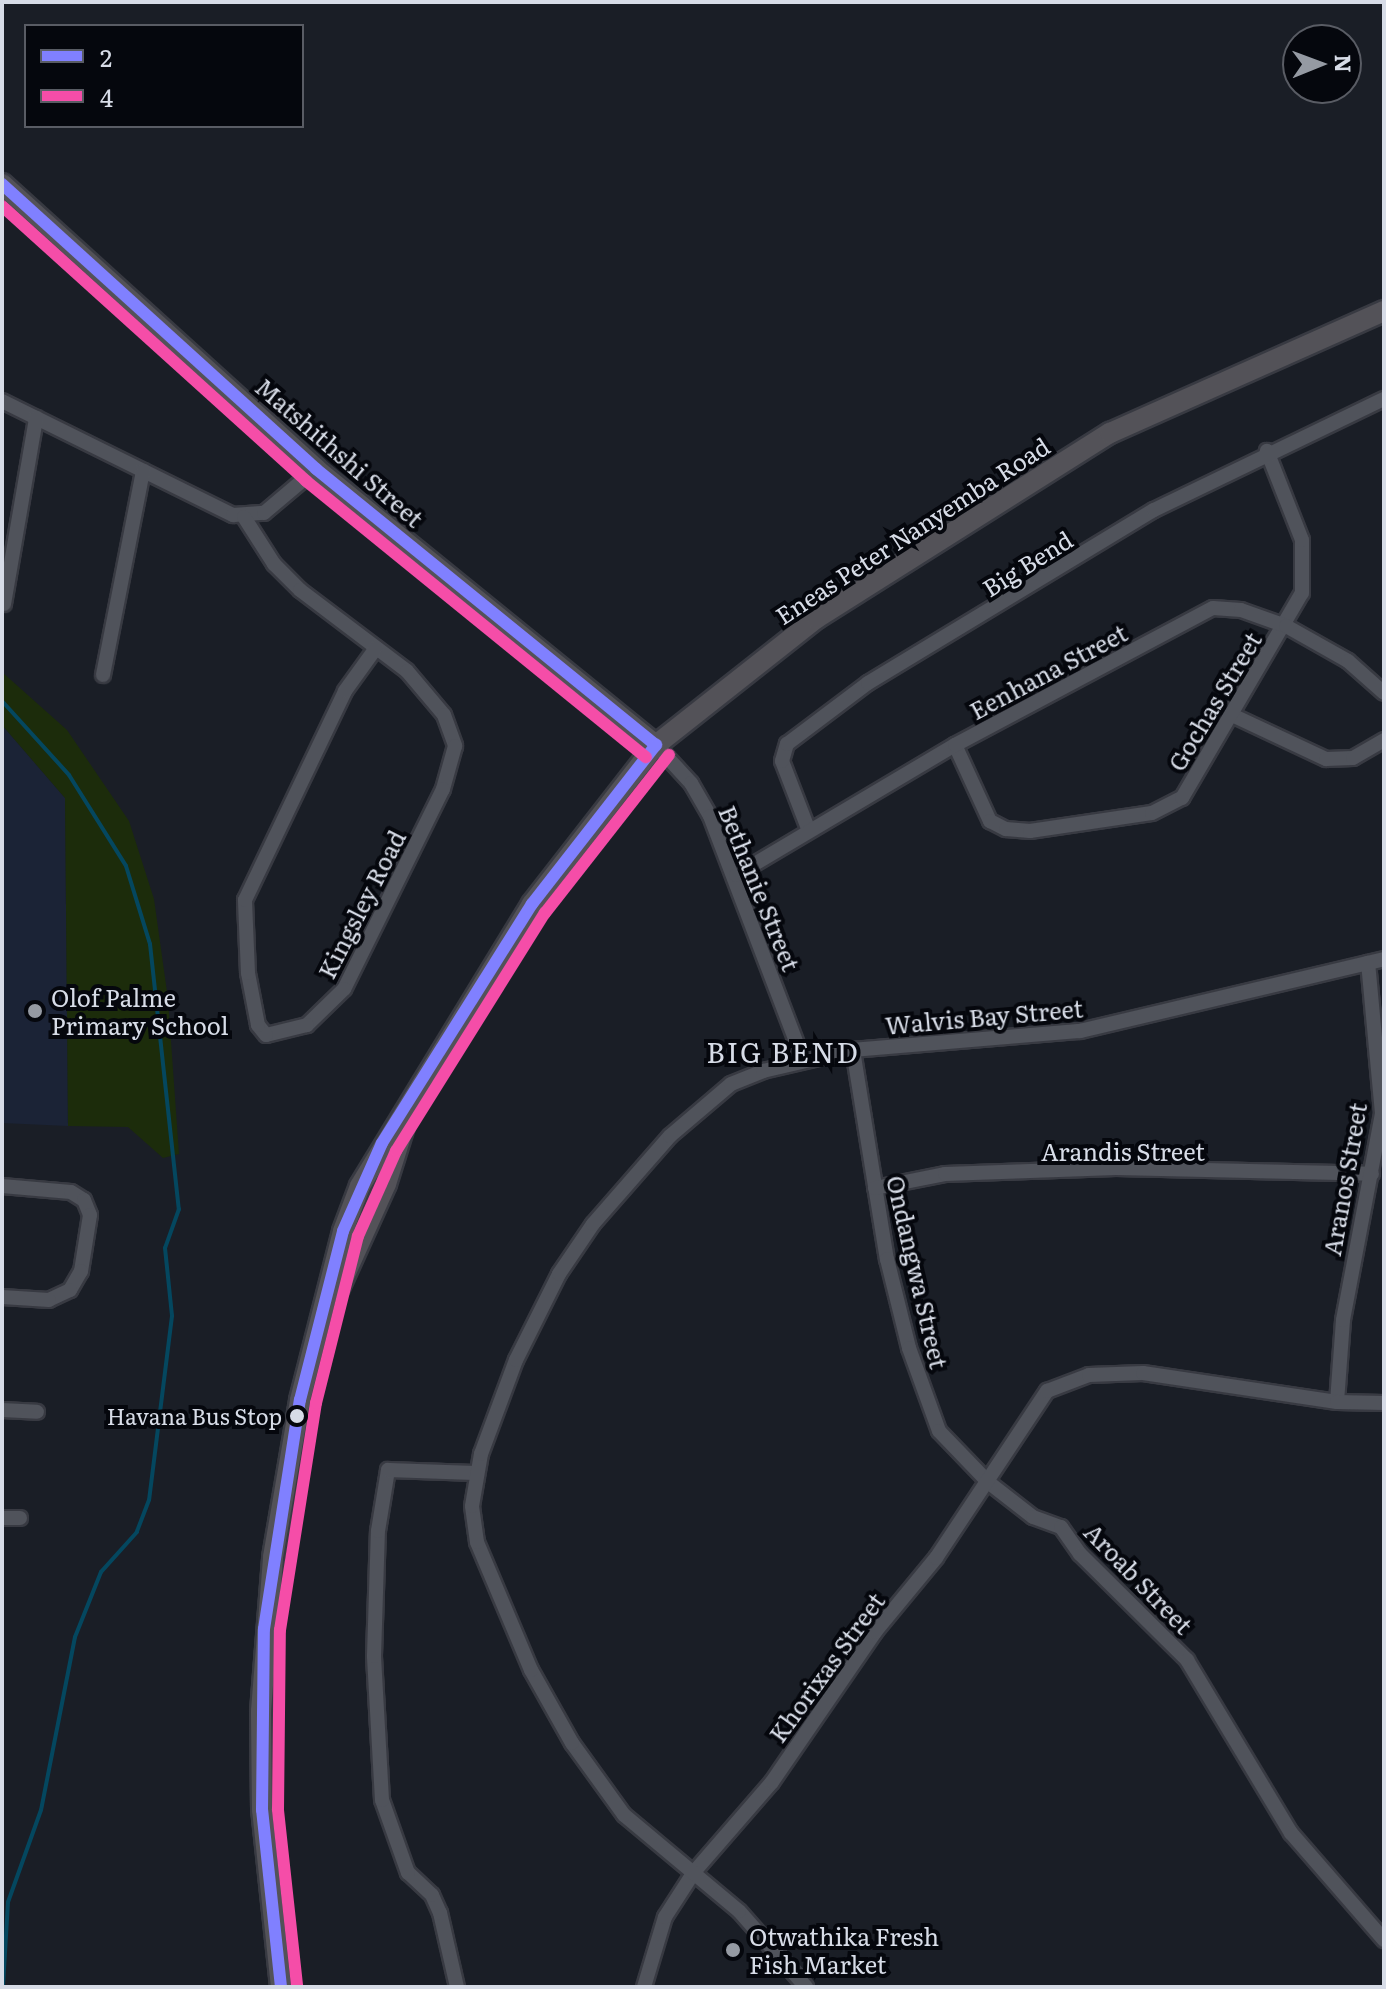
<!DOCTYPE html>
<style>
body{margin:0}
#map{position:relative;width:1386px;height:1989px;overflow:hidden;background:#1a1e26;font-family:Literata,serif}
div>[style]{position:absolute}
[style*='--x']{left:calc(var(--x)*1px);top:calc(var(--y)*1px);width:calc(var(--w)*1px);rotate:calc(var(--a)*1deg)}
.built>*{inset:0;background:#1b2336}
.green>*{inset:0;background:#1c2c0b}
.stream>*{height:4px;margin:-2px;padding:0 2px;transform-origin:2px;border-radius:2px;background:#04475f}
.roads{filter:drop-shadow(2px 0 #383a42) drop-shadow(-2px 0 #383a42) drop-shadow(0 2px #383a42) drop-shadow(0 -2px #383a42)}
.minor>*{height:14px;margin:-7px;padding:0 7px;transform-origin:7px;border-radius:7px;background:#50535b}
.secondary>*{height:20px;margin:-10px;padding:0 10px;transform-origin:10px;border-radius:10px;background:#535258}
.bus-1>*{height:12px;margin:-6px;padding:0 6px;transform-origin:6px;border-radius:6px;background:#8080ff}
.bus-2>*{height:12px;margin:-6px;padding:0 6px;transform-origin:6px;border-radius:6px;background:#f54da8}
.dots>*{width:22px;height:22px;translate:-50% -50%;box-sizing:border-box;border:4px solid #05070d;border-radius:50%}
span{translate:-50% -50%;white-space:nowrap;text-align:center;line-height:1.15;-webkit-text-stroke:8px #05070d;paint-order:stroke}
.bus-label{font-size:22px;color:#d7dce7}
.right{translate:-100% -50%;text-align:right}
.street-label{font-size:24px;color:#d7dce7}
.poi-label{font-size:24px;color:#d7dce7}
.left{translate:0 -50%;text-align:left}
.quarter-label{font-size:28px;color:#d7dce7;letter-spacing:2px}
.frame{position:absolute;inset:0;border:4px solid #d7dce7;pointer-events:none}
.legend{position:absolute;left:24px;top:24px;width:280px;height:104px;box-sizing:border-box;background:#05070d;border:2px solid #595c64;margin:0;padding:10px 14px;list-style:none;font-size:24px;color:#d7dce7}
.legend li{display:flex;align-items:center;gap:16px;height:40px}
.legend b{width:40px;border:2px solid #595c64}
.north{position:absolute;left:1282px;top:24px;width:80px;height:80px;box-sizing:border-box;background:#05070d;border:2px solid #595c64;border-radius:50%;rotate:89deg;font-size:22px;font-weight:700;line-height:32px;text-align:center;color:#d7dce7}
.north::after{content:'';display:block;margin:auto;width:28px;height:36px;background:#959aa3;clip-path:polygon(50% 0,100% 100%,50% 72%,0 100%)}
</style>
<div id="map">
<div class="built">
<i style="clip-path:polygon(2px 725px,65px 798px,68px 1126px,2px 1123px)"></i>
</div>
<div class="green">
<i style="clip-path:polygon(2px 672px,67px 730px,129px 821px,154px 899px,168px 999px,179px 1154px,163px 1158px,128px 1127px,68px 1126px,65px 798px,2px 725px)"></i>
</div>
<div class="stream">
<i style="--x:2;--y:701;--w:100;--a:47.8"></i>
<i style="--x:69;--y:775;--w:107;--a:57.9"></i>
<i style="--x:126;--y:866;--w:82;--a:72.9"></i>
<i style="--x:150;--y:944;--w:267;--a:83.8"></i>
<i style="--x:179;--y:1209;--w:41;--a:109.7"></i>
<i style="--x:165;--y:1248;--w:68;--a:84.1"></i>
<i style="--x:172;--y:1316;--w:185;--a:97.1"></i>
<i style="--x:149;--y:1500;--w:34;--a:111"></i>
<i style="--x:137;--y:1532;--w:54;--a:132"></i>
<i style="--x:101;--y:1572;--w:70;--a:111.8"></i>
<i style="--x:75;--y:1637;--w:176;--a:101.1"></i>
<i style="--x:41;--y:1810;--w:98;--a:109.7"></i>
<i style="--x:8;--y:1902;--w:85;--a:93.4"></i>
</div>
<div class="roads">
<div class="minor">
<i style="--x:2;--y:401;--w:258;--a:26.3"></i>
<i style="--x:233;--y:515;--w:31;--a:-4"></i>
<i style="--x:264;--y:513;--w:68;--a:-40.2"></i>
<i style="--x:244;--y:517;--w:56;--a:57.4"></i>
<i style="--x:274;--y:564;--w:37;--a:45"></i>
<i style="--x:300;--y:590;--w:134;--a:37.1"></i>
<i style="--x:407;--y:671;--w:57;--a:49.9"></i>
<i style="--x:444;--y:715;--w:33;--a:70"></i>
<i style="--x:455;--y:746;--w:45;--a:105.6"></i>
<i style="--x:443;--y:789;--w:223;--a:116.3"></i>
<i style="--x:344;--y:989;--w:52;--a:135.8"></i>
<i style="--x:307;--y:1025;--w:42;--a:166.3"></i>
<i style="--x:266;--y:1035;--w:13;--a:-129"></i>
<i style="--x:258;--y:1025;--w:53;--a:-100.9"></i>
<i style="--x:248;--y:973;--w:73;--a:-92.4"></i>
<i style="--x:245;--y:900;--w:232;--a:-64.4"></i>
<i style="--x:345;--y:691;--w:53;--a:-54.2"></i>
<i style="--x:4;--y:604;--w:189;--a:-80.2"></i>
<i style="--x:103;--y:675;--w:208;--a:-78.9"></i>
<i style="--x:1232;--y:715;--w:104;--a:25.1"></i>
<i style="--x:1326;--y:759;--w:27;--a:-2"></i>
<i style="--x:1353;--y:758;--w:36;--a:-30"></i>
<i style="--x:656;--y:745;--w:52;--a:47.4"></i>
<i style="--x:691;--y:783;--w:38;--a:60"></i>
<i style="--x:710;--y:816;--w:260;--a:69.1"></i>
<i style="--x:955;--y:745;--w:84;--a:65.3"></i>
<i style="--x:990;--y:821;--w:18;--a:27"></i>
<i style="--x:1006;--y:829;--w:24;--a:5"></i>
<i style="--x:1030;--y:831;--w:123;--a:-8.4"></i>
<i style="--x:1152;--y:813;--w:34;--a:-27"></i>
<i style="--x:1182;--y:798;--w:238;--a:-59.7"></i>
<i style="--x:1302;--y:593;--w:53;--a:-90"></i>
<i style="--x:1302;--y:540;--w:96;--a:-111.5"></i>
<i style="--x:809;--y:831;--w:75;--a:-111.1"></i>
<i style="--x:782;--y:761;--w:18;--a:-74"></i>
<i style="--x:787;--y:744;--w:101;--a:-37"></i>
<i style="--x:868;--y:683;--w:334;--a:-31.2"></i>
<i style="--x:1154;--y:510;--w:255;--a:-25.8"></i>
<i style="--x:736;--y:875;--w:255;--a:-30.7"></i>
<i style="--x:955;--y:745;--w:292;--a:-28"></i>
<i style="--x:1213;--y:608;--w:28;--a:4"></i>
<i style="--x:1241;--y:610;--w:48;--a:19.6"></i>
<i style="--x:1286;--y:626;--w:71;--a:29.4"></i>
<i style="--x:1348;--y:661;--w:48;--a:41.6"></i>
<i style="--x:853;--y:1050;--w:212;--a:80.8"></i>
<i style="--x:887;--y:1259;--w:92;--a:76.1"></i>
<i style="--x:909;--y:1348;--w:88;--a:70.1"></i>
<i style="--x:939;--y:1431;--w:71;--a:46.1"></i>
<i style="--x:988;--y:1482;--w:57;--a:37.9"></i>
<i style="--x:1033;--y:1517;--w:30;--a:20"></i>
<i style="--x:1061;--y:1527;--w:33;--a:55"></i>
<i style="--x:1080;--y:1554;--w:151;--a:44.7"></i>
<i style="--x:1187;--y:1660;--w:202;--a:59"></i>
<i style="--x:1291;--y:1833;--w:142;--a:49"></i>
<i style="--x:2;--y:1186;--w:69;--a:5"></i>
<i style="--x:71;--y:1192;--w:15;--a:32"></i>
<i style="--x:84;--y:1200;--w:16;--a:68"></i>
<i style="--x:90;--y:1215;--w:57;--a:99.1"></i>
<i style="--x:81;--y:1271;--w:22;--a:120"></i>
<i style="--x:70;--y:1290;--w:23;--a:155"></i>
<i style="--x:49;--y:1300;--w:47;--a:-176.3"></i>
<i style="--x:875;--y:1188;--w:71;--a:-11.3"></i>
<i style="--x:945;--y:1174;--w:171;--a:-2"></i>
<i style="--x:1116;--y:1168;--w:256;--a:1.3"></i>
<i style="--x:1337;--y:1402;--w:82;--a:-85.8"></i>
<i style="--x:1343;--y:1320;--w:211;--a:-79.3"></i>
<i style="--x:1382;--y:1113;--w:151;--a:-95.3"></i>
<i style="--x:2;--y:1410;--w:35;--a:3"></i>
<i style="--x:2;--y:1518;--w:18;--a:0"></i>
<i style="--x:457;--y:1987;--w:76;--a:-102.9"></i>
<i style="--x:440;--y:1913;--w:20;--a:-114"></i>
<i style="--x:432;--y:1895;--w:33;--a:-137"></i>
<i style="--x:408;--y:1873;--w:77;--a:-109.6"></i>
<i style="--x:382;--y:1800;--w:144;--a:-93.2"></i>
<i style="--x:374;--y:1656;--w:125;--a:-88.2"></i>
<i style="--x:378;--y:1531;--w:62;--a:-80.7"></i>
<i style="--x:388;--y:1470;--w:87;--a:2"></i>
<i style="--x:644;--y:1987;--w:73;--a:-73.3"></i>
<i style="--x:665;--y:1917;--w:54;--a:-57.2"></i>
<i style="--x:694;--y:1872;--w:119;--a:-49.1"></i>
<i style="--x:772;--y:1782;--w:182;--a:-55.5"></i>
<i style="--x:875;--y:1632;--w:96;--a:-50.5"></i>
<i style="--x:936;--y:1558;--w:201;--a:-56.4"></i>
<i style="--x:1047;--y:1391;--w:45;--a:-20.9"></i>
<i style="--x:1089;--y:1375;--w:54;--a:-2.1"></i>
<i style="--x:1143;--y:1373;--w:196;--a:8.5"></i>
<i style="--x:1337;--y:1402;--w:47;--a:1.2"></i>
<i style="--x:806;--y:1987;--w:101;--a:-131.4"></i>
<i style="--x:739;--y:1911;--w:150;--a:-140.1"></i>
<i style="--x:624;--y:1815;--w:89;--a:-125.8"></i>
<i style="--x:572;--y:1743;--w:84;--a:-119.3"></i>
<i style="--x:531;--y:1670;--w:139;--a:-112.9"></i>
<i style="--x:477;--y:1542;--w:36;--a:-98"></i>
<i style="--x:472;--y:1506;--w:53;--a:-80.2"></i>
<i style="--x:481;--y:1454;--w:100;--a:-69.6"></i>
<i style="--x:516;--y:1360;--w:96;--a:-63.4"></i>
<i style="--x:559;--y:1274;--w:60;--a:-55.8"></i>
<i style="--x:593;--y:1224;--w:117;--a:-48.8"></i>
<i style="--x:670;--y:1136;--w:80;--a:-40.4"></i>
<i style="--x:731;--y:1084;--w:35;--a:-22"></i>
<i style="--x:763;--y:1071;--w:92;--a:-13.1"></i>
<i style="--x:853;--y:1050;--w:228;--a:-4.8"></i>
<i style="--x:1080;--y:1031;--w:312;--a:-13.3"></i>
</div>
<div class="secondary">
<i style="--x:2;--y:184;--w:424;--a:42.2"></i>
<i style="--x:316;--y:469;--w:438;--a:39.1"></i>
<i style="--x:339;--y:1288;--w:114;--a:-65.7"></i>
<i style="--x:386;--y:1184;--w:70;--a:-72.6"></i>
<i style="--x:281;--y:1987;--w:178;--a:-96.1"></i>
<i style="--x:262;--y:1810;--w:99;--a:-90.6"></i>
<i style="--x:261;--y:1711;--w:154;--a:-85.5"></i>
<i style="--x:273;--y:1557;--w:159;--a:-80.2"></i>
<i style="--x:300;--y:1400;--w:174;--a:-75.7"></i>
<i style="--x:343;--y:1231;--w:48;--a:-69.3"></i>
<i style="--x:360;--y:1186;--w:330;--a:-58.6"></i>
<i style="--x:532;--y:904;--w:202;--a:-52.1"></i>
<i style="--x:656;--y:745;--w:205;--a:-38.3"></i>
<i style="--x:817;--y:618;--w:347;--a:-32.3"></i>
<i style="--x:1110;--y:433;--w:300;--a:-24"></i>
</div>
</div>
<div class="bus-1">
<i style="--x:2;--y:184;--w:424;--a:42.2"></i>
<i style="--x:316;--y:469;--w:438;--a:39.1"></i>
<i style="--x:281;--y:1987;--w:178;--a:-96.1"></i>
<i style="--x:262;--y:1810;--w:181;--a:-89.4"></i>
<i style="--x:264;--y:1629;--w:232;--a:-81.1"></i>
<i style="--x:300;--y:1400;--w:174;--a:-75.7"></i>
<i style="--x:343;--y:1231;--w:96;--a:-66.1"></i>
<i style="--x:382;--y:1143;--w:282;--a:-57.9"></i>
<i style="--x:532;--y:904;--w:202;--a:-52.1"></i>
</div>
<div class="bus-2">
<i style="--x:2;--y:206;--w:410;--a:42.1"></i>
<i style="--x:306;--y:481;--w:438;--a:39.1"></i>
<i style="--x:297;--y:1985;--w:177;--a:-96.2"></i>
<i style="--x:278;--y:1809;--w:179;--a:-89.4"></i>
<i style="--x:280;--y:1630;--w:230;--a:-81"></i>
<i style="--x:316;--y:1403;--w:172;--a:-75.9"></i>
<i style="--x:358;--y:1236;--w:93;--a:-65.9"></i>
<i style="--x:396;--y:1151;--w:281;--a:-58"></i>
<i style="--x:545;--y:913;--w:201;--a:-51.9"></i>
</div>
<div class="dots">
<i style="left:35px;top:1011px;background:#959aa3"></i>
<i style="left:297px;top:1416px;background:#d7dce7"></i>
<i style="left:733px;top:1950px;background:#959aa3"></i>
</div>
<div class="bus-label">
<span class="right" style="left:282px;top:1416px">Havana Bus Stop</span>
</div>
<div class="street-label">
<span style="left:340px;top:452px;rotate:41deg">Matshithshi Street</span>
<span style="left:912px;top:530px;rotate:-33deg">Eneas Peter Nanyemba Road</span>
<span style="left:1027px;top:563px;rotate:-32deg">Big Bend</span>
<span style="left:1048px;top:671px;rotate:-28deg">Eenhana Street</span>
<span style="left:1214px;top:701px;rotate:-59deg">Gochas Street</span>
<span style="left:760px;top:888px;rotate:68deg">Bethanie Street</span>
<span style="left:361px;top:904px;rotate:-63deg">Kingsley Road</span>
<span style="left:984px;top:1016px;rotate:-5deg">Walvis Bay Street</span>
<span style="left:1123px;top:1151px">Arandis Street</span>
<span style="left:1344px;top:1179px;rotate:-80deg">Aranos Street</span>
<span style="left:918px;top:1272px;rotate:77deg">Ondangwa Street</span>
<span style="left:1139px;top:1578px;rotate:46deg">Aroab Street</span>
<span style="left:826px;top:1667px;rotate:-54deg">Khorixas Street</span>
</div>
<div class="poi-label">
<span class="left" style="left:51px;top:1011px">Olof Palme<br>Primary School</span>
<span class="left" style="left:749px;top:1950px">Otwathika Fresh<br>Fish Market</span>
</div>
<div class="quarter-label">
<span style="left:783px;top:1051px">BIG BEND</span>
</div>
<div class="frame"></div>
<ul class="legend">
<li><b style="height:10px;background:#8080ff"></b>2</li>
<li><b style="height:10px;background:#f54da8"></b>4</li>
</ul>
<div class="north">N</div>
</div>
